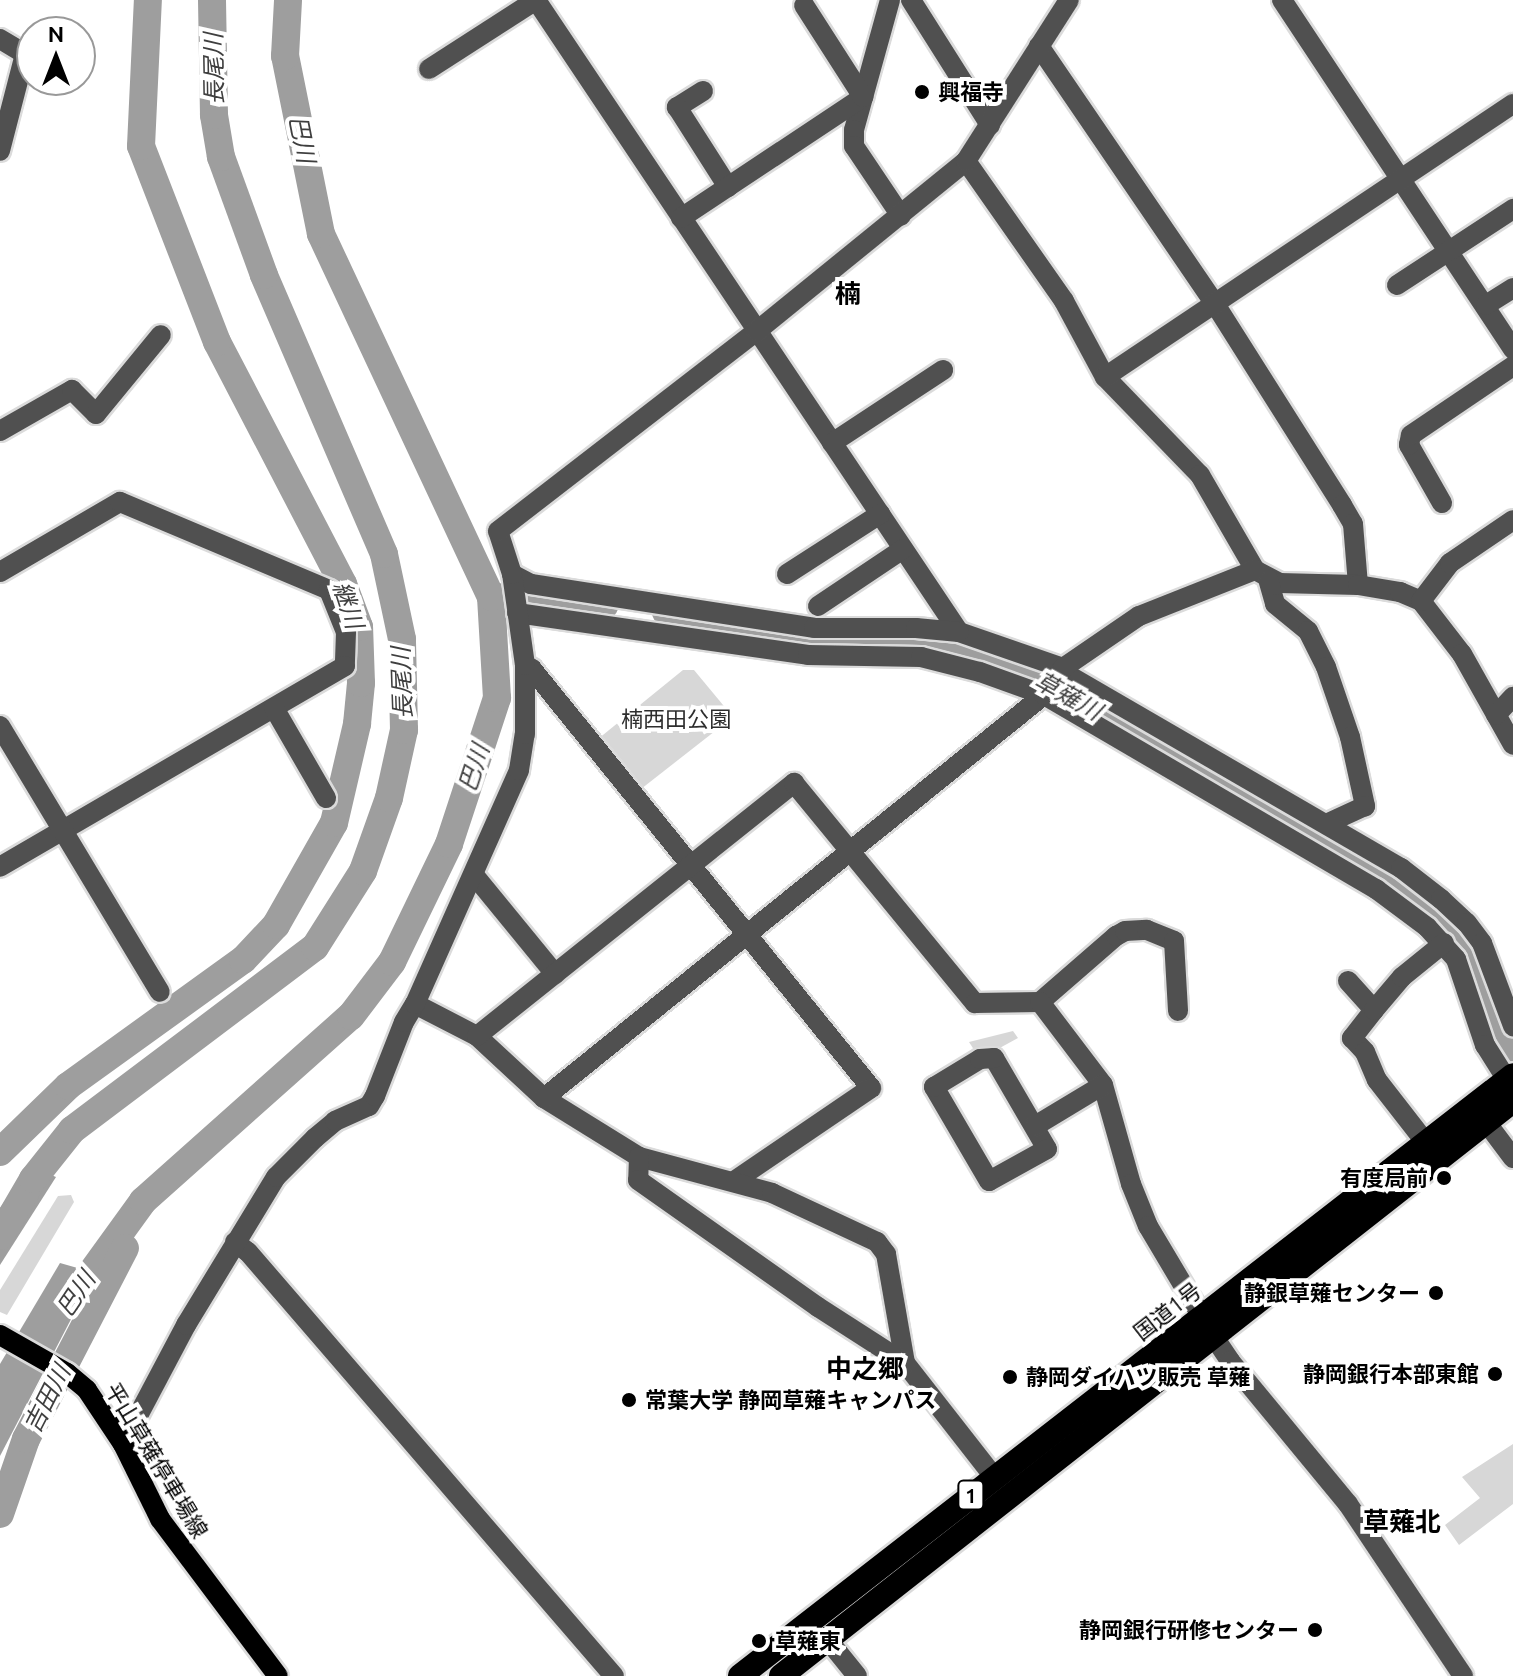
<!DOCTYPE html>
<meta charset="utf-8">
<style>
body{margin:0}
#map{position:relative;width:1513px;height:1676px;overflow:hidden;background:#fff;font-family:Ubuntu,"Noto Sans JP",sans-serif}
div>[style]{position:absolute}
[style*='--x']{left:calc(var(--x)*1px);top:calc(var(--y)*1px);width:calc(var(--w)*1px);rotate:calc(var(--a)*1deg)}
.green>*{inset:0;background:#d7d7d7}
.water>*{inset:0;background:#9e9e9e}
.river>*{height:28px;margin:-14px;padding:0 14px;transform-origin:14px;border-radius:14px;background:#9e9e9e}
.roads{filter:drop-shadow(2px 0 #dbdbdb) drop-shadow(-2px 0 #dbdbdb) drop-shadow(0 2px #dbdbdb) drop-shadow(0 -2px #dbdbdb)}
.minor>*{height:20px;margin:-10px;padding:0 10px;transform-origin:10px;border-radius:10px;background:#505050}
.major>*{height:20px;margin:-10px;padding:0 10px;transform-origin:10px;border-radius:10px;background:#000}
.highway>*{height:24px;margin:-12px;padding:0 12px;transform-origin:12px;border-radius:12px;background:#000}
.dots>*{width:22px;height:22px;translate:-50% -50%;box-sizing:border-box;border:4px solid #fff;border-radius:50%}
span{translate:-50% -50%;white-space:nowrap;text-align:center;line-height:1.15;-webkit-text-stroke:8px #fff;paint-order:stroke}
.shield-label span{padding:2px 6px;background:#fff;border:2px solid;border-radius:6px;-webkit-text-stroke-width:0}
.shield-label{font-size:20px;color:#000;font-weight:700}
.poi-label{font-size:22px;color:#000;font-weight:700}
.left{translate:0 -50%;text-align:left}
.right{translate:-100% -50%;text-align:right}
.park-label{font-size:22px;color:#2e2e2e}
.street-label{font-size:22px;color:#000}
.water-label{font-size:24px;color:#3f3f3f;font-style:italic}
.quarter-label{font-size:26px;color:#000;font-weight:700}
.north{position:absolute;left:16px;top:16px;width:80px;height:80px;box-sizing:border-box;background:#fff;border:2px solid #999;border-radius:50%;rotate:0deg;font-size:22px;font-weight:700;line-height:32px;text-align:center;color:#000}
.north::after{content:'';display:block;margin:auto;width:28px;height:36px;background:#000;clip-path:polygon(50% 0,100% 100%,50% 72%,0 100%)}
</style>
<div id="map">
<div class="green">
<i style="clip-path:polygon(683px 670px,694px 670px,733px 717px,641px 789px,598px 739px)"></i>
<i style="clip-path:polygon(1013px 1031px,1018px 1038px,996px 1050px,976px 1053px,969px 1042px)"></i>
<i style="clip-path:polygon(71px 1195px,74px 1202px,7px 1315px,0 1312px,0 1290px,58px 1196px)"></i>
<i style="clip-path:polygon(1513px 1444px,1513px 1504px,1459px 1545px,1445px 1525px,1480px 1498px,1462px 1477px)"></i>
</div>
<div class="water">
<i style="clip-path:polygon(30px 1166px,56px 1177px,0 1265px,0 1208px)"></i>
<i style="clip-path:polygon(60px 1263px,95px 1273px,0 1456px,0 1364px)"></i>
</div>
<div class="river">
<i style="--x:491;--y:597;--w:85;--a:2"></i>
<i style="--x:576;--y:600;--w:29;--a:10"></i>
<i style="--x:666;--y:612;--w:141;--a:13.1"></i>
<i style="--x:803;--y:644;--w:150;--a:1.5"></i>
<i style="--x:953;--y:648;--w:87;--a:18.9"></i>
<i style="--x:1035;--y:676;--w:60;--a:26.6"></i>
<i style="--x:1089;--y:703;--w:342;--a:30.4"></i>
<i style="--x:1384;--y:876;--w:39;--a:35"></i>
<i style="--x:1416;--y:898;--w:45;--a:40.5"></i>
<i style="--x:1450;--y:927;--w:23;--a:52"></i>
<i style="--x:1464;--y:945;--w:27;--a:59"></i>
<i style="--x:1478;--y:968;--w:51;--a:73"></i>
<i style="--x:1493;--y:1017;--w:46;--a:64"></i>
<i style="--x:0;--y:1152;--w:95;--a:-44.1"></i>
<i style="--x:68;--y:1086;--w:216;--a:-35.8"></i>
<i style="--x:243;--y:960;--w:48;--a:-46.7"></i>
<i style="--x:276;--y:925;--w:117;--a:-60.4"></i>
<i style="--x:334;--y:823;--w:102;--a:-76.9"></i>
<i style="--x:357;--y:724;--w:41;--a:-84.4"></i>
<i style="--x:361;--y:683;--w:56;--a:-92"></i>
<i style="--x:359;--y:627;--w:46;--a:-110.4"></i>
<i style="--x:343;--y:584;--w:273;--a:-117.5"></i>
<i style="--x:217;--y:342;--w:210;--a:-111.2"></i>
<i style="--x:141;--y:146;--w:146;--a:-87.3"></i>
<i style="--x:0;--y:1236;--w:66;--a:-59.9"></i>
<i style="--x:33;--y:1179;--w:63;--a:-51.5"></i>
<i style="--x:72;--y:1130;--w:304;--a:-37"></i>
<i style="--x:315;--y:947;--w:90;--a:-57.7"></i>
<i style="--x:363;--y:871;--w:77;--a:-70.4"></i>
<i style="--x:389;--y:798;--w:70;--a:-77.6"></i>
<i style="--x:404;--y:730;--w:91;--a:-91.3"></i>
<i style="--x:402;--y:639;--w:87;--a:-102"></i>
<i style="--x:384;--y:554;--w:304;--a:-113.3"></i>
<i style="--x:264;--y:275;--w:126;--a:-110"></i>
<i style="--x:221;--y:157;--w:43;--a:-99.5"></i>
<i style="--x:214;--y:115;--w:115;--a:-91"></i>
<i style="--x:70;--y:1302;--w:125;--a:-54.1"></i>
<i style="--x:143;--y:1201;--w:278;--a:-41.7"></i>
<i style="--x:351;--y:1016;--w:68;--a:-52.8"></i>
<i style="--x:392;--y:962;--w:131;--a:-64.2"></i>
<i style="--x:449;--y:844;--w:154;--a:-71.8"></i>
<i style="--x:497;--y:698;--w:101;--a:-93.4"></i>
<i style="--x:491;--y:597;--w:401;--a:-115.1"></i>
<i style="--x:321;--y:234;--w:182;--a:-101.4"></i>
<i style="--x:285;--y:56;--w:56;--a:-86.9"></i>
<i style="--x:0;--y:1514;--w:79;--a:-70.9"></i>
<i style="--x:26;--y:1439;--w:215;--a:-62.6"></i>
</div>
<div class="roads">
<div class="minor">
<i style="--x:536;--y:0;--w:760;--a:56.21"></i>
<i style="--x:959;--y:632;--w:110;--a:19.1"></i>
<i style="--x:890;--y:0;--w:135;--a:105.5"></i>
<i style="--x:854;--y:130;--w:16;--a:90"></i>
<i style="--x:854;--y:146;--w:84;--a:56.1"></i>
<i style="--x:911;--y:0;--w:148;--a:57.7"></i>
<i style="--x:1282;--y:0;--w:419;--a:56.5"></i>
<i style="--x:0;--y:39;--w:29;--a:31"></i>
<i style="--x:25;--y:54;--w:100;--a:104.5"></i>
<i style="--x:1039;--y:46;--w:312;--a:55.7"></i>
<i style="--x:1215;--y:304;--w:238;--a:57.7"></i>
<i style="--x:1342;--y:505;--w:22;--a:60"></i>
<i style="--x:1353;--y:524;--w:61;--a:85.3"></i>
<i style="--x:429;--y:69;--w:127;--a:-32.8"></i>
<i style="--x:703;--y:91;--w:31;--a:148"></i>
<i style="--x:677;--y:107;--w:95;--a:57.5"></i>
<i style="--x:966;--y:161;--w:171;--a:55"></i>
<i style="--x:1064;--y:301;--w:86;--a:61.7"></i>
<i style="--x:1105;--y:377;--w:136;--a:45.9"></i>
<i style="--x:1200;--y:475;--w:110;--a:59.9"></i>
<i style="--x:1255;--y:570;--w:27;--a:28"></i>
<i style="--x:1279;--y:583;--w:79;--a:1.5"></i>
<i style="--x:1358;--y:585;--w:43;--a:9.5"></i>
<i style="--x:1400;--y:592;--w:23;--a:23"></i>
<i style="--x:1421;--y:601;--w:67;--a:52.3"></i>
<i style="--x:1462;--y:654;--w:104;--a:60.7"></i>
<i style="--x:681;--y:218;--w:219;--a:-33.6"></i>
<i style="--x:863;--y:97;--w:109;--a:-122.7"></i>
<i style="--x:1397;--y:285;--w:139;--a:-33.2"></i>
<i style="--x:1486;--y:305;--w:32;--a:-32"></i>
<i style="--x:1105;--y:377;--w:491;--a:-33.8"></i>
<i style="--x:0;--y:431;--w:83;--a:-29.7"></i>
<i style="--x:72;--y:390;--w:34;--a:45"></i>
<i style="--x:96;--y:414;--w:102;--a:-50.6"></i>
<i style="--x:832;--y:443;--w:133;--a:-33.3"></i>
<i style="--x:1442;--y:503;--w:67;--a:-119.6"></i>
<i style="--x:1409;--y:445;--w:10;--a:-79"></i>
<i style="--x:1411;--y:435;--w:123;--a:-34.1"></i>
<i style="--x:0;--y:572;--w:139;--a:-30.3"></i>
<i style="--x:120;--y:502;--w:227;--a:22.8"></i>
<i style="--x:329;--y:590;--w:45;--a:68"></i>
<i style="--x:346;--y:632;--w:34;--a:92"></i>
<i style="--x:345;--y:666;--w:399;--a:149.8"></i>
<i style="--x:512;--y:574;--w:21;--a:28"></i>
<i style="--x:531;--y:584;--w:286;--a:8.8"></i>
<i style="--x:814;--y:628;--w:102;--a:0"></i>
<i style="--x:916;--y:628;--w:43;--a:5.3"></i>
<i style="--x:787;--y:574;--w:111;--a:-32.8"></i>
<i style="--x:1268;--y:579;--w:26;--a:74"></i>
<i style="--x:1275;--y:604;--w:43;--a:39.3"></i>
<i style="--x:1308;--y:631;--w:40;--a:63.4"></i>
<i style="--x:1326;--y:667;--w:74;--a:71.1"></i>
<i style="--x:1350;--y:737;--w:71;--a:77.7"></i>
<i style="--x:1365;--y:806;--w:43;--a:155.2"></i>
<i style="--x:1421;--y:601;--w:48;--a:-52.7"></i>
<i style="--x:1450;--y:563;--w:76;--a:-34.3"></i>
<i style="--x:818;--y:606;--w:102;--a:-33.8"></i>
<i style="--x:517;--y:613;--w:294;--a:8.2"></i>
<i style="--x:808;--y:655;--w:113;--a:1"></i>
<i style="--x:921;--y:657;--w:61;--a:14.3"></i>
<i style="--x:980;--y:672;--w:68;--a:19.8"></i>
<i style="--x:1044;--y:695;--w:385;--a:30.3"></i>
<i style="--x:1376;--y:889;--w:64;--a:36.7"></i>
<i style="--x:1427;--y:927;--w:43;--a:47.8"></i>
<i style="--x:1456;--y:959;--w:91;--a:71.4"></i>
<i style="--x:1485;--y:1045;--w:41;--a:57.8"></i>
<i style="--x:525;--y:665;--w:8;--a:30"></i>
<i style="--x:532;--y:669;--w:539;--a:51.02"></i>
<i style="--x:871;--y:1088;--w:166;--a:145.8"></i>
<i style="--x:1061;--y:671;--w:393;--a:30.1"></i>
<i style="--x:1401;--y:868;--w:51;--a:37.8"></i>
<i style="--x:1441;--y:899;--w:35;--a:43"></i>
<i style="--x:1467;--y:923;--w:25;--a:53"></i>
<i style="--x:1482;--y:943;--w:89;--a:69.5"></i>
<i style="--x:274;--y:708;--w:104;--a:60"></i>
<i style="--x:1496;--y:715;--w:25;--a:-47"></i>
<i style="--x:0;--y:726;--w:310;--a:59"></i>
<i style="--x:474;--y:875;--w:128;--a:50.7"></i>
<i style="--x:1348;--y:981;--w:39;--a:48"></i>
<i style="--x:1374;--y:1010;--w:36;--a:128"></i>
<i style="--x:1352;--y:1038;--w:19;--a:47"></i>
<i style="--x:1365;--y:1052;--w:30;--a:67"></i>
<i style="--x:1377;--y:1080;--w:80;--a:52.1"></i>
<i style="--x:1040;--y:1002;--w:101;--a:-41"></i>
<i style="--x:1116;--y:936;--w:10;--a:-29"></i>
<i style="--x:1125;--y:931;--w:22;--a:-3"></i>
<i style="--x:1147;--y:930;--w:29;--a:22"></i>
<i style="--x:1174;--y:941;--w:70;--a:86.7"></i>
<i style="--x:415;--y:1004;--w:70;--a:27.3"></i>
<i style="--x:477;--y:1036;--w:91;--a:42.8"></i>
<i style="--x:544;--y:1098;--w:112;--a:31.8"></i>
<i style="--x:639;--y:1157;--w:138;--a:15.1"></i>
<i style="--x:772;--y:1193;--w:116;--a:25"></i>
<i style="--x:877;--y:1242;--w:15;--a:53"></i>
<i style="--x:886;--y:1254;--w:111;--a:80.1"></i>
<i style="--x:905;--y:1363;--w:145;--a:52"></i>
<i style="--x:1374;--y:1010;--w:43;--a:-49.7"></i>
<i style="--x:1402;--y:977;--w:54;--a:-39"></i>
<i style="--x:477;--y:1036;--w:406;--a:-38.6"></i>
<i style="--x:794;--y:783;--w:285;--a:50.6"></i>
<i style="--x:975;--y:1003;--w:65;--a:-0.9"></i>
<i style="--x:1040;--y:1002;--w:104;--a:52.8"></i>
<i style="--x:1103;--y:1085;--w:103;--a:74.2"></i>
<i style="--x:1131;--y:1184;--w:45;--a:68"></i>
<i style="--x:1148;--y:1226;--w:129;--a:59.3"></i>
<i style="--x:1214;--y:1337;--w:29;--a:56"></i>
<i style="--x:1230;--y:1361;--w:185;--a:50.5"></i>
<i style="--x:1348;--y:1504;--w:207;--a:56.2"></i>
<i style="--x:994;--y:1058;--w:105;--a:59.8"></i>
<i style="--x:1047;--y:1149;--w:66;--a:151.1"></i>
<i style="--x:989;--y:1181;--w:109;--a:-120.3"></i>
<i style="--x:934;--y:1087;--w:54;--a:-31.3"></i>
<i style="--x:980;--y:1059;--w:14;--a:-4"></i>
<i style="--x:544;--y:1098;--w:642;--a:-38.87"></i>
<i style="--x:1044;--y:695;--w:33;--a:-55"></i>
<i style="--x:1063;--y:668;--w:92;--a:-34.4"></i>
<i style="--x:1139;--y:616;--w:125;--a:-21.6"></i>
<i style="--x:1486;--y:1122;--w:45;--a:53.1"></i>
<i style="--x:1035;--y:1126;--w:79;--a:-31.1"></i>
<i style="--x:639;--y:1157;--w:23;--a:92"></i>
<i style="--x:638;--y:1180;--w:220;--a:35.2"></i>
<i style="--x:818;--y:1307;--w:103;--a:32.8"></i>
<i style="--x:235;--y:1242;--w:16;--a:38"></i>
<i style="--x:248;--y:1252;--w:560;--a:49.2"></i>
<i style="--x:123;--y:1444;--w:135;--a:-62.1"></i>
<i style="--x:186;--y:1325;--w:173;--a:-58.7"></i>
<i style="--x:276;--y:1177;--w:55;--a:-45"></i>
<i style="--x:315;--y:1138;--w:26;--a:-40"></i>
<i style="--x:335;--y:1121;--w:37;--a:-24"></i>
<i style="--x:369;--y:1106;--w:12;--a:-59"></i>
<i style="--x:375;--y:1096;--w:79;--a:-68.6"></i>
<i style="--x:404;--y:1022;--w:21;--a:-59"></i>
<i style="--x:415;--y:1004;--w:256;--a:-66"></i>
<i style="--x:519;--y:770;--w:36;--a:-81"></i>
<i style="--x:525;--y:734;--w:69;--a:-90"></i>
<i style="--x:525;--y:665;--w:92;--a:-98.1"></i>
<i style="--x:512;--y:574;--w:45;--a:-108"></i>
<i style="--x:498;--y:531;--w:327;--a:-37.7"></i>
<i style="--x:757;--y:331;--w:269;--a:-39.1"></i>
<i style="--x:966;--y:161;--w:191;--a:-57.4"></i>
<i style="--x:828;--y:1640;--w:46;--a:51.1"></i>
</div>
<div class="major">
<i style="--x:0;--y:1335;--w:77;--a:29.6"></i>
<i style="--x:67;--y:1373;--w:26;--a:40"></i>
<i style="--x:87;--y:1390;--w:65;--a:56.3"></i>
<i style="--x:123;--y:1444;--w:84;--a:63.7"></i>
<i style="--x:160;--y:1519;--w:196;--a:53.1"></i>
</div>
<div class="highway">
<i style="--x:740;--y:1676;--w:979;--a:-37.86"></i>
<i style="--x:781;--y:1676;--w:931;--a:-38.15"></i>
</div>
</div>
<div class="dots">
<i style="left:922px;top:92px;background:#000"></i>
<i style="left:1444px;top:1178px;background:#000"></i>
<i style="left:1436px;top:1293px;background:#000"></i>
<i style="left:1495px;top:1374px;background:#000"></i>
<i style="left:1010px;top:1377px;background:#000"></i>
<i style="left:629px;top:1400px;background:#000"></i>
<i style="left:1315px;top:1630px;background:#000"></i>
<i style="left:759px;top:1641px;background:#000"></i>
</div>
<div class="shield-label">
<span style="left:971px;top:1495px">1</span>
</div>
<div class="poi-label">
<span class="left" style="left:938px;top:92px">興福寺</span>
<span class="right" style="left:1428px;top:1178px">有度局前</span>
<span class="right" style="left:1420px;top:1293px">静銀草薙センター</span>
<span class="right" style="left:1479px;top:1374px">静岡銀行本部東館</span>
<span class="left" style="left:1026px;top:1377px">静岡ダイハツ販売 草薙</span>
<span class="left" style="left:645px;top:1400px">常葉大学 静岡草薙キャンパス</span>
<span class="right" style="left:1299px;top:1630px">静岡銀行研修センター</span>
<span class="left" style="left:775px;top:1641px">草薙東</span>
</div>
<div class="park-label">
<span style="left:676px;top:719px">楠西田公園</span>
</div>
<div class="street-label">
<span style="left:1167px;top:1311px;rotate:-38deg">国道1号</span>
<span style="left:157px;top:1460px;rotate:59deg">平山草薙停車場線</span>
</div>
<div class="water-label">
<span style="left:214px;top:69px;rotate:-91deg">長尾川</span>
<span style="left:302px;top:139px;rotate:79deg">巴川</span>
<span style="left:348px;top:605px;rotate:72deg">継川</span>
<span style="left:402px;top:683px;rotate:-92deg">長尾川</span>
<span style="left:1068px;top:696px;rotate:29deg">草薙川</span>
<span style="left:474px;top:768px;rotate:-72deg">巴川</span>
<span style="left:76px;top:1294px;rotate:-56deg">巴川</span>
<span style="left:47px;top:1399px;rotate:-63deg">吉田川</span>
</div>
<div class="quarter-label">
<span style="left:848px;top:294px">楠</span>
<span style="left:865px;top:1369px">中之郷</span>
<span style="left:1402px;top:1522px">草薙北</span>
</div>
<div class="north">N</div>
</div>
